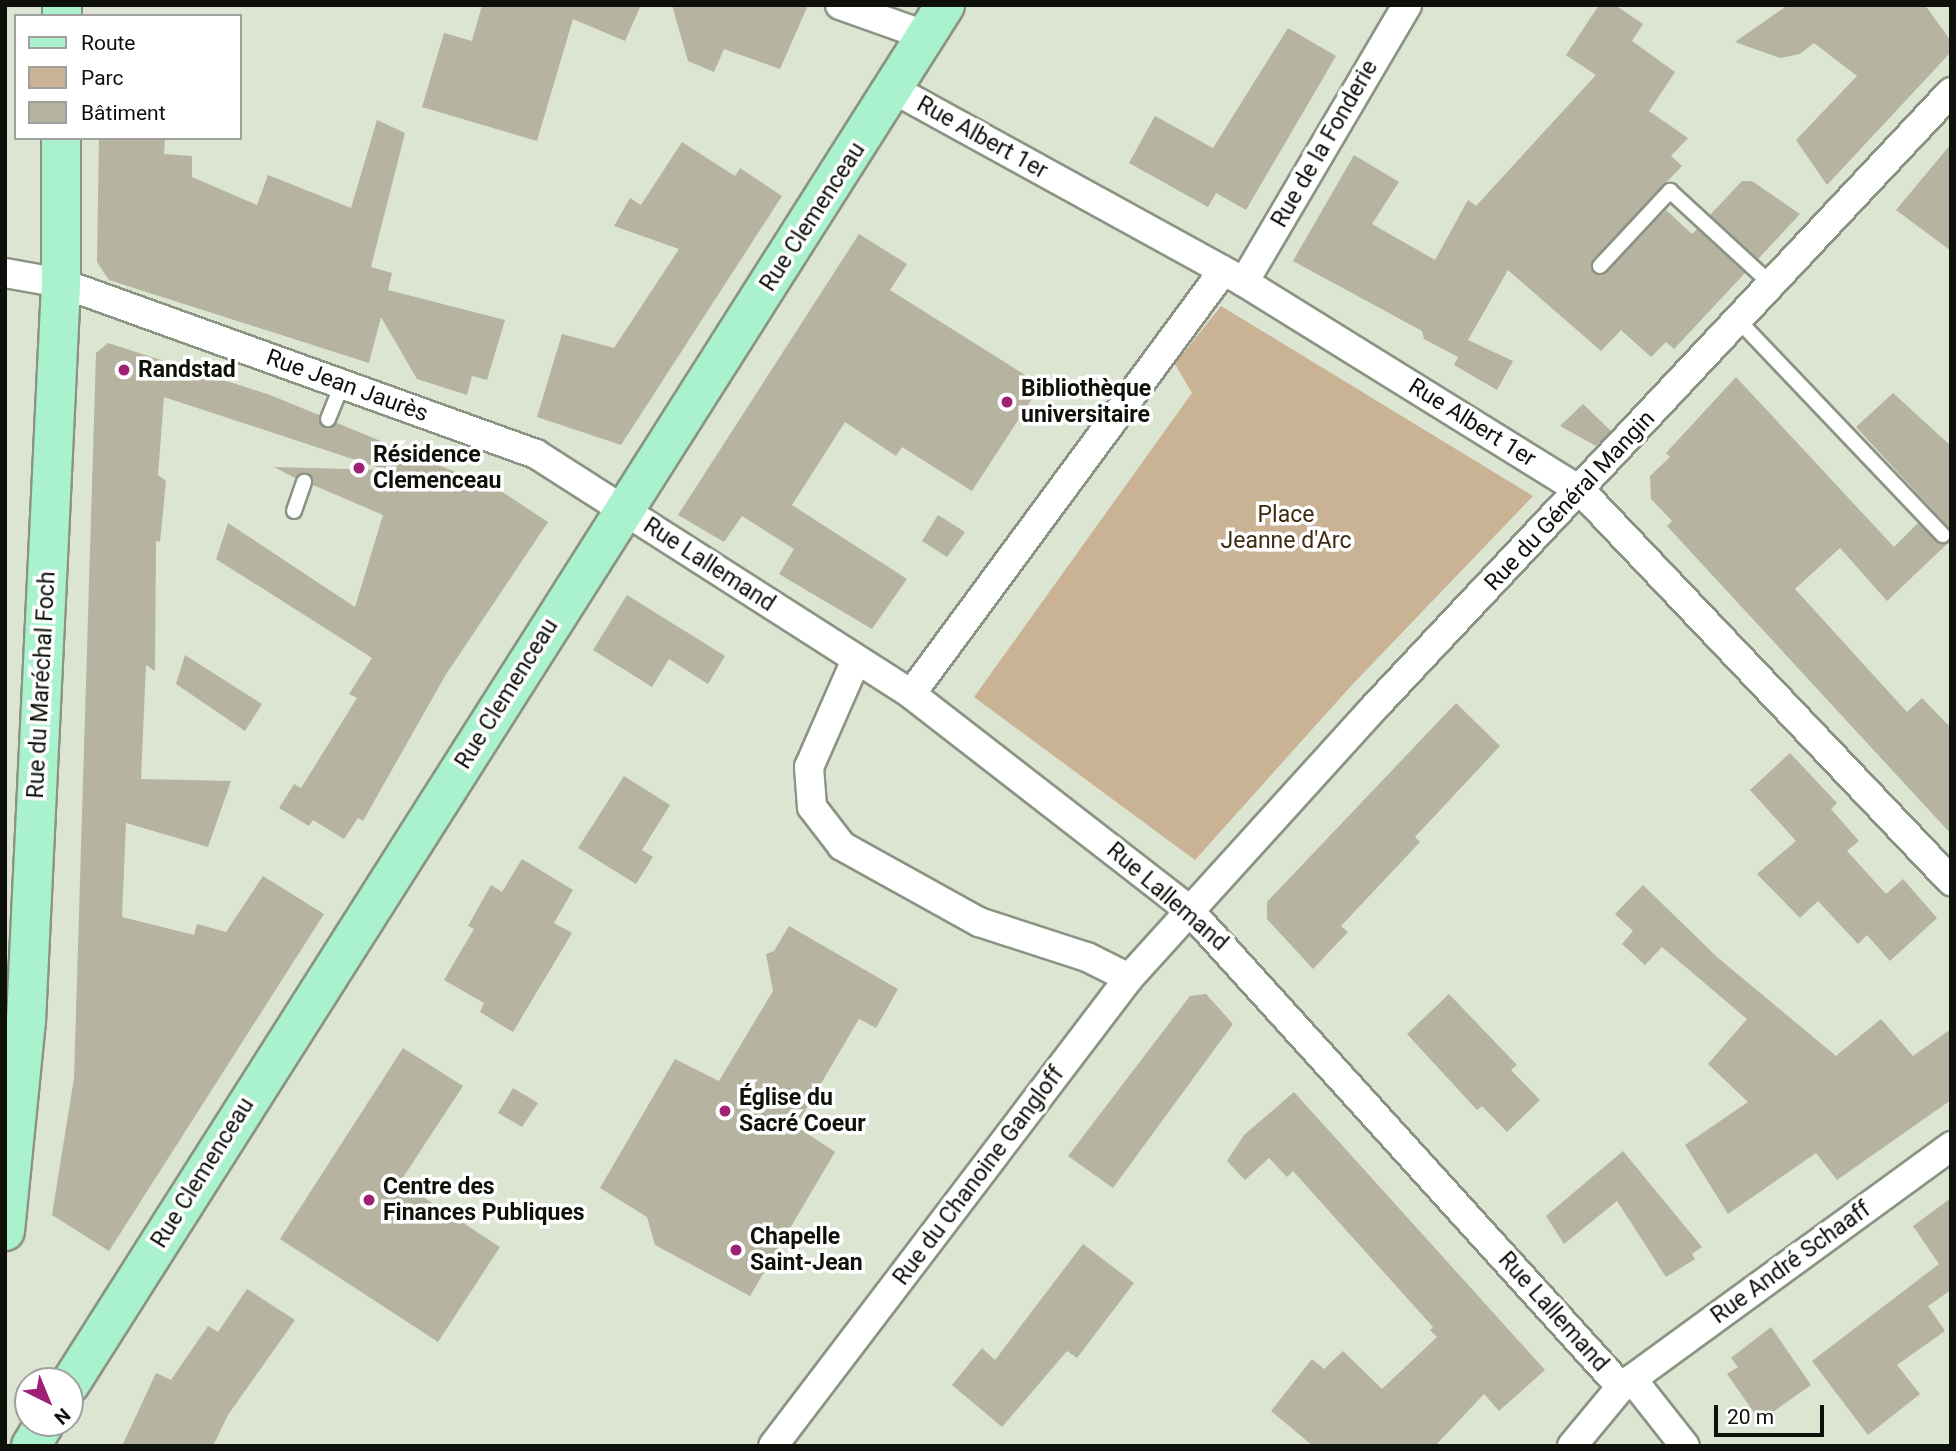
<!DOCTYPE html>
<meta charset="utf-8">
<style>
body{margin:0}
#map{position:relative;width:1956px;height:1451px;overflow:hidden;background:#dbe5d2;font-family:Roboto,sans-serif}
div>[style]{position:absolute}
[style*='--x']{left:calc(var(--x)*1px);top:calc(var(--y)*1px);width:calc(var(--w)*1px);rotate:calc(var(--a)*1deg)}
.green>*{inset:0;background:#cab295}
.building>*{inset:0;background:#b6b3a0}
.roads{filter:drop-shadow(2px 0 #8b9483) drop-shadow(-2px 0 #8b9483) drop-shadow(0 2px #8b9483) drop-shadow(0 -2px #8b9483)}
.lane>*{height:14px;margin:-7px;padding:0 7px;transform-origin:7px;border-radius:7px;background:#fff}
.street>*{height:28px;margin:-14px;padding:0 14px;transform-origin:14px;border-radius:14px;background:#fff}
.primary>*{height:38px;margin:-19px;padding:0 19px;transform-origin:19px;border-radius:19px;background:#aaf2cd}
.dots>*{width:19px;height:19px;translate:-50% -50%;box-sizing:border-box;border:4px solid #fff;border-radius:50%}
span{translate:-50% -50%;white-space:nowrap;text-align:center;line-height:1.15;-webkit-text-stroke:7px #fff;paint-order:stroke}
.street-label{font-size:23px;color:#0e110a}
.poi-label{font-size:23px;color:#0e110a;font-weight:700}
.left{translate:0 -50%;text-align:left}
.park-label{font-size:23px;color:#3f2a0e}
.frame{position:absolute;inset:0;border:7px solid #0e110a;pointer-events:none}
.legend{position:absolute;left:14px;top:14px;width:228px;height:126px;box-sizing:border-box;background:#fff;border:2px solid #9fa09d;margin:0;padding:9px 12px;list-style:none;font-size:21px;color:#0e110a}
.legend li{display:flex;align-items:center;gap:14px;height:35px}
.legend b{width:35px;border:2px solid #9fa09d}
.north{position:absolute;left:14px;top:1367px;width:70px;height:70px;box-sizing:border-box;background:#fff;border:2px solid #9fa09d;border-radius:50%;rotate:137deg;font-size:19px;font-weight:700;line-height:28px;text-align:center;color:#0e110a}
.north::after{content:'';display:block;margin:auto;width:24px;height:32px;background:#9f2176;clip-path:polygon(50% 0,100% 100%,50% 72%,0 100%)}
.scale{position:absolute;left:1714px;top:1405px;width:110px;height:32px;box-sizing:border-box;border:4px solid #0e110a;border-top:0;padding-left:9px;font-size:21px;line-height:24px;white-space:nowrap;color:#0e110a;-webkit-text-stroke:5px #fff;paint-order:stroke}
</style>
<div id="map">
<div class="green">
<i style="clip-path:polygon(1221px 306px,1533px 496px,1350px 687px,1195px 860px,974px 697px,1192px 393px,1175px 364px)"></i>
</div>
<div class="building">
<i style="clip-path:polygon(482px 5px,641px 5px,625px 41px,573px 19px,537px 141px,422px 107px,444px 33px,472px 41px)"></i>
<i style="clip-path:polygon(672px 5px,808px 5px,780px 69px,724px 49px,714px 72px,688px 61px)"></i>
<i style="clip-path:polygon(1599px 5px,1615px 5px,1643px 24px,1632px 41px,1675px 72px,1649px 111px,1688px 138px,1671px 156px,1682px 166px,1593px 259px,1591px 269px,1599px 275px,1606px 273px,1666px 210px,1692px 234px,1697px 229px,1745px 273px,1674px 349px,1666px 342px,1651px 357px,1621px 330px,1601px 351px,1508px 270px,1468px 340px,1513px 361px,1497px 390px,1454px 365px,1458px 357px,1424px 339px,1422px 331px,1293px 261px,1354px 155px,1399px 182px,1372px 224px,1435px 260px,1468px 200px,1476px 206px,1596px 75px,1566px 55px)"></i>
<i style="clip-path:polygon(1788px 5px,1925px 5px,1951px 41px,1951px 52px,1827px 185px,1796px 140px,1857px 76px,1814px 43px,1800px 54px,1780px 58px,1735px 42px)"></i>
<i style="clip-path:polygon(1288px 28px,1336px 56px,1246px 210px,1216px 193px,1208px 207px,1129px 163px,1155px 116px,1213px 148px)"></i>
<i style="clip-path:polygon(377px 120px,405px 133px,371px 267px,392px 273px,388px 290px,505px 320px,487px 380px,472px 376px,467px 395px,417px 379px,381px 317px,369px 363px,109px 280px,97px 262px,99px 138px,165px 138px,164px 154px,192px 156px,192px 177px,257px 205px,268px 175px,351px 208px)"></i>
<i style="clip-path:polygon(682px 142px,735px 176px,740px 168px,782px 196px,621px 445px,537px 417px,562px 334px,614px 348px,679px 249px,614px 226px,630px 198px,641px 205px)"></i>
<i style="clip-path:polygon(1951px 144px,1951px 251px,1896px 210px)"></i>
<i style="clip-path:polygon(1742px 181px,1752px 181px,1800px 214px,1758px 259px,1710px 215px)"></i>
<i style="clip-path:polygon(859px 234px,907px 264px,890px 290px,1041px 385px,972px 491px,902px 447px,896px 456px,845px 422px,792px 505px,907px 579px,872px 629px,779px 574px,794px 549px,742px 516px,724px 542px,678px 515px)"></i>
<i style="clip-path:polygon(108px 343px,270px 395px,319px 415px,325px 428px,337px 423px,470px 478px,472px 472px,548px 522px,445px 676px,363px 821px,358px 818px,344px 839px,313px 820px,309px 826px,279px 808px,294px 784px,301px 788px,357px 698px,349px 694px,372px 658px,216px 559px,228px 523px,355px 607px,383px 515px,313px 485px,308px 473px,295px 478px,274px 467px,386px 470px,164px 397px,158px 475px,166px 481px,160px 542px,156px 541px,155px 671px,146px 665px,141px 779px,231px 781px,208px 847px,126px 823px,122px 917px,194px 935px,197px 924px,226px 932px,263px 876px,324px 914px,109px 1251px,52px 1215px,74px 1078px,96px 353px)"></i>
<i style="clip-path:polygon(1736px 377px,1894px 547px,1918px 523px,1937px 542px,1948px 543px,1887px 601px,1840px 548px,1795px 589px,1907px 712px,1922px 698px,1951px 728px,1951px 834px,1667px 526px,1672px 521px,1651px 499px,1650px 476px,1670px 457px,1666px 453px)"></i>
<i style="clip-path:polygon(1893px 393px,1951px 446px,1951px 530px,1856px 427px)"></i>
<i style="clip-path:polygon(1583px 404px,1611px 431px,1596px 446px,1560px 426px)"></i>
<i style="clip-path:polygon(938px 515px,965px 532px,947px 557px,922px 541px)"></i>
<i style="clip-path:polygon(627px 595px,725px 656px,708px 684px,669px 659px,652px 687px,593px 650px)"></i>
<i style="clip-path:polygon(185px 655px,262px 704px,245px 731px,176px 684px)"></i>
<i style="clip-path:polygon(1456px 703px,1500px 746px,1415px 837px,1420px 842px,1341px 926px,1348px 932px,1313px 969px,1267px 919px,1267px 902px)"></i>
<i style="clip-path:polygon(1790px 753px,1837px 803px,1831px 809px,1859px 841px,1847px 851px,1886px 894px,1903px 879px,1937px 918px,1890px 961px,1867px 935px,1858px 944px,1818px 901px,1800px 918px,1757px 874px,1796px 841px,1750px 790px)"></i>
<i style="clip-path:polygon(624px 776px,670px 805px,642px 850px,653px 857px,636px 884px,578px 848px)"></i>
<i style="clip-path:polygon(522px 859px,573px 890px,554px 923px,572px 933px,513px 1032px,480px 1012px,484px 1003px,444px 980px,474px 929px,468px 926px,491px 885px,502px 892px)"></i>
<i style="clip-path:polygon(1643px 885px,1717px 957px,1836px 1056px,1881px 1019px,1913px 1056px,1951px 1029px,1951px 1100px,1837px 1180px,1816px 1153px,1728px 1214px,1685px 1145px,1748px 1102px,1708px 1064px,1747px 1019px,1662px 947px,1645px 965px,1622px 944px,1633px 931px,1615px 914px)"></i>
<i style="clip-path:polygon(789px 926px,898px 989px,876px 1028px,859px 1019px,796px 1126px,835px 1152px,750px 1296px,655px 1245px,647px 1217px,600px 1188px,675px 1059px,719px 1081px,773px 991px,766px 954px,774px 951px)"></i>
<i style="clip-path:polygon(1206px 994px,1233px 1024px,1113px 1188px,1068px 1156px,1190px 996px)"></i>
<i style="clip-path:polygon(1449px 994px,1517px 1065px,1511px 1070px,1540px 1100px,1507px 1132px,1482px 1106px,1477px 1110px,1407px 1034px)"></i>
<i style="clip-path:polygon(403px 1048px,463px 1086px,400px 1182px,500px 1247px,438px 1342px,280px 1239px)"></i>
<i style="clip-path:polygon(513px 1088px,538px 1103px,522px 1127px,498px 1113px)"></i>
<i style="clip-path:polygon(1294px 1092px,1545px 1370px,1499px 1411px,1484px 1394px,1435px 1446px,1313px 1446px,1271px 1411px,1312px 1359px,1324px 1369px,1343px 1351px,1382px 1389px,1437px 1337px,1430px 1330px,1433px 1327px,1293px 1171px,1287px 1177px,1269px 1158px,1245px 1180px,1227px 1161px,1244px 1135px)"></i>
<i style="clip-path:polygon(1623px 1151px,1702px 1247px,1692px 1254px,1695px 1259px,1666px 1277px,1617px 1201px,1564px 1244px,1546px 1216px)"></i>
<i style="clip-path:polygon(1951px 1198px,1951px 1290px,1928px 1306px,1945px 1331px,1897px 1365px,1920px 1394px,1868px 1435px,1812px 1361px,1939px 1264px,1913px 1226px)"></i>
<i style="clip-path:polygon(1083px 1244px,1134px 1283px,1077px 1358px,1067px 1351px,1002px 1427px,952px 1385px,982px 1348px,995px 1360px)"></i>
<i style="clip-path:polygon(247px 1289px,295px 1320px,228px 1415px,213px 1446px,122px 1446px,156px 1373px,171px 1380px,208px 1326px,218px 1332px)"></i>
<i style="clip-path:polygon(1771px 1327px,1811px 1385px,1760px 1421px,1727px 1374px,1738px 1367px,1731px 1358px)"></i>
</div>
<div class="roads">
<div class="lane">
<i style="--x:1600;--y:266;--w:103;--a:-47"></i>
<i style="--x:1670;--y:191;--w:137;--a:42.6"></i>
<i style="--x:1738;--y:320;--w:297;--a:46.4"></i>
<i style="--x:328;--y:419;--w:38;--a:-68"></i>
<i style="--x:294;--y:511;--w:31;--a:-71"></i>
</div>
<div class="street">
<i style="--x:840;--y:5;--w:92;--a:19.6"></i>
<i style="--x:895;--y:90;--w:398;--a:28.8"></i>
<i style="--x:1244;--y:282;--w:397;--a:31.8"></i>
<i style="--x:1581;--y:491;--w:538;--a:46.51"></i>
<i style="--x:5;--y:273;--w:57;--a:10.1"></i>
<i style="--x:61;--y:283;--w:505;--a:19.8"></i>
<i style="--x:536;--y:454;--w:445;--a:32.6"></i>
<i style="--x:911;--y:694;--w:352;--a:37.8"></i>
<i style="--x:1189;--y:910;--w:644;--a:47.83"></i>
<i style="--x:1244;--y:282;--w:321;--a:-59.5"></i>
<i style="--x:856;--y:660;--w:117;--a:113.7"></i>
<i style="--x:809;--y:767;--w:40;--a:85.7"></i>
<i style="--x:812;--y:807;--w:49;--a:52.4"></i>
<i style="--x:842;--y:846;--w:157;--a:29"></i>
<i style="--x:979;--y:922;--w:114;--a:18"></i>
<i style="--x:1087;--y:957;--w:47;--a:26.6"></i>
<i style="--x:911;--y:694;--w:526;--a:-53.59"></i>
<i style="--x:1632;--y:1379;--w:85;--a:51.7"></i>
<i style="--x:773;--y:1446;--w:588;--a:-52.74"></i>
<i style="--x:1129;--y:978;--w:360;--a:-47.8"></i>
<i style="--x:1371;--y:711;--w:848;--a:-46.86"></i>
<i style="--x:1572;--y:1446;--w:77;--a:-50.3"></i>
<i style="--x:1621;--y:1387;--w:409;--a:-36.1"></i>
</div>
<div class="primary">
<i style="--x:62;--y:16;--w:11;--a:-90"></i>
<i style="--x:5;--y:1231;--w:211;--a:-84.3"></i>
<i style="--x:26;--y:1021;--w:739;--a:-87.28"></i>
<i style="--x:61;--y:283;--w:145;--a:-90"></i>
<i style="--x:70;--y:1384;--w:1633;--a:-57.6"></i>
<i style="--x:31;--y:1446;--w:27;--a:-59"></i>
</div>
</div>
<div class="dots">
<i style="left:124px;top:370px;background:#9f2176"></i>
<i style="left:1007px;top:402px;background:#9f2176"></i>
<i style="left:359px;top:468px;background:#9f2176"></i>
<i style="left:725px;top:1111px;background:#9f2176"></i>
<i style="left:369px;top:1200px;background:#9f2176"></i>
<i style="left:736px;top:1250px;background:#9f2176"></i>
</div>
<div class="street-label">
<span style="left:982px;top:138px;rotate:29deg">Rue Albert 1er</span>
<span style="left:1325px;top:144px;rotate:-60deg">Rue de la Fonderie</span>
<span style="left:813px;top:217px;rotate:-57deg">Rue Clemenceau</span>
<span style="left:347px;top:386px;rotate:20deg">Rue Jean Jaurès</span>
<span style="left:1472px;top:423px;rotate:32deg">Rue Albert 1er</span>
<span style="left:1570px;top:501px;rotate:-47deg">Rue du Général Mangin</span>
<span style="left:709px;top:565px;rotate:33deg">Rue Lallemand</span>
<span style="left:42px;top:685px;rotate:-87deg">Rue du Maréchal Foch</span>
<span style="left:507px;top:694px;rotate:-58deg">Rue Clemenceau</span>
<span style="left:1167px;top:897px;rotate:41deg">Rue Lallemand</span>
<span style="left:203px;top:1173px;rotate:-58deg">Rue Clemenceau</span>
<span style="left:979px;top:1176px;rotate:-53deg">Rue du Chanoine Gangloff</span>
<span style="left:1791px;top:1263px;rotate:-36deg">Rue André Schaaff</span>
<span style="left:1553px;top:1312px;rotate:48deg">Rue Lallemand</span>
</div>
<div class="poi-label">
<span class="left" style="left:138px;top:370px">Randstad</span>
<span class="left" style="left:1021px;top:402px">Bibliothèque<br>universitaire</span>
<span class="left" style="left:373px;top:468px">Résidence<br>Clemenceau</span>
<span class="left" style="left:739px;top:1111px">Église du<br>Sacré Coeur</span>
<span class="left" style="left:383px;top:1200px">Centre des<br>Finances Publiques</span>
<span class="left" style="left:750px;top:1250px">Chapelle<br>Saint-Jean</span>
</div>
<div class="park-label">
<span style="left:1286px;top:528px">Place<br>Jeanne d'Arc</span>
</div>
<div class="frame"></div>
<ul class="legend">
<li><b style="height:9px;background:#aaf2cd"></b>Route</li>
<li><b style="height:19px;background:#cab295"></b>Parc</li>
<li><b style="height:19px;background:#b6b3a0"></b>Bâtiment</li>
</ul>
<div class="north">N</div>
<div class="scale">20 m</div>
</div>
